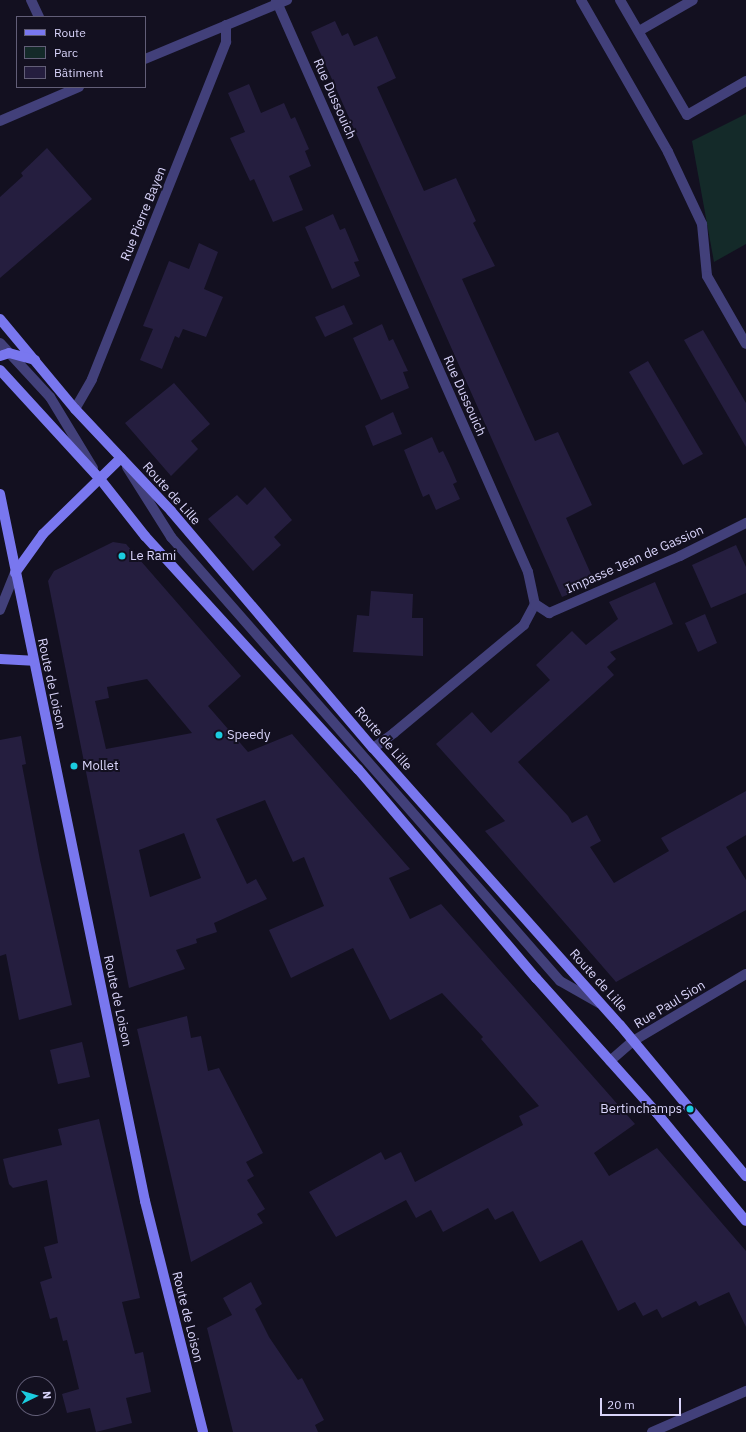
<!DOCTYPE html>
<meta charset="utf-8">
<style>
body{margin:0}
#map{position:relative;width:746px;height:1432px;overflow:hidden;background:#131020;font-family:"IBM Plex Sans",sans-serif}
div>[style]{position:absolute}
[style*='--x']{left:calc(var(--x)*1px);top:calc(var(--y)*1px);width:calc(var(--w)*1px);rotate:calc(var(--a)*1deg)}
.green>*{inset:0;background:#142a29}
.building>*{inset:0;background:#251e3f}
.lane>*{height:10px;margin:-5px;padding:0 5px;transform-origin:5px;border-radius:5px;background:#42407a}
.street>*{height:10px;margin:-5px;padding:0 5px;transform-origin:5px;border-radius:5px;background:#42407a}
.secondary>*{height:10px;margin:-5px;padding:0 5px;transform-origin:5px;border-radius:5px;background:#7977ef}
.dots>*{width:11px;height:11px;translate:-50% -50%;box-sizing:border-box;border:2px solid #131020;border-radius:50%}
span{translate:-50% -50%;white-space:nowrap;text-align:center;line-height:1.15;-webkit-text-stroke:4px #131020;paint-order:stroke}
.street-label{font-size:13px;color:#d9d4fa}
.poi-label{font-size:13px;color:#d9d4fa}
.left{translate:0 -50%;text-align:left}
.right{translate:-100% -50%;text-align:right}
.legend{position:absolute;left:16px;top:16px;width:130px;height:72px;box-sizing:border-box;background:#131020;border:1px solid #625e77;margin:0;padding:5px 7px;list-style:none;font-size:12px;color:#d9d4fa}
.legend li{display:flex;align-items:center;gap:8px;height:20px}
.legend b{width:20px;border:1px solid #625e77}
.north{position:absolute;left:16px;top:1376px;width:40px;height:40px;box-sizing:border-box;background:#131020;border:1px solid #625e77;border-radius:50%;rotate:85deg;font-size:11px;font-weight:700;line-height:16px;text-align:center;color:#d9d4fa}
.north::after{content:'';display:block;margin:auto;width:14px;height:18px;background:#1bccdf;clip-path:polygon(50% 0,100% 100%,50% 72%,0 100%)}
.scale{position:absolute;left:600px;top:1398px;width:81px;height:18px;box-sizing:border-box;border:2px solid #d9d4fa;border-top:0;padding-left:5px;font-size:12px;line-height:14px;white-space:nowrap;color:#d9d4fa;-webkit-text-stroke:3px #131020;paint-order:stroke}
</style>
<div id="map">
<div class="green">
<i style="clip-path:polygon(746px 114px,746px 244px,714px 262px,692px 141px)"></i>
</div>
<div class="building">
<i style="clip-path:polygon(335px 21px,342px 36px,348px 33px,354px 46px,377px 36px,396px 78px,377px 87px,424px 191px,456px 178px,476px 221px,473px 223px,495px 266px,462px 279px,535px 441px,558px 432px,592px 505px,566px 518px,595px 583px,562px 597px,311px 32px)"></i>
<i style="clip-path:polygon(249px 84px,261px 113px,284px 103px,291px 119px,295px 117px,309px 149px,305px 151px,311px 166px,289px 176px,303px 210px,273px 222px,254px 179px,250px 181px,230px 138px,245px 132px,228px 93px)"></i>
<i style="clip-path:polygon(47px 148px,92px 199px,0 278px,0 197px,23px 176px,21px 173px)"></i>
<i style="clip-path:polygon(333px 214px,340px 230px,345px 228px,359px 261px,354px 262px,360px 276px,332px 289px,305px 227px)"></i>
<i style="clip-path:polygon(199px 243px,218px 252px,204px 289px,223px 297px,206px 337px,183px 329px,179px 338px,175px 336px,162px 369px,140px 360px,153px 329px,143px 326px,169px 261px,189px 269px)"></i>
<i style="clip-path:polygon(344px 305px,353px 324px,325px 337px,315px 317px)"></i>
<i style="clip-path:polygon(382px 324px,389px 341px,393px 339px,408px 371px,403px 372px,409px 388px,381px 400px,353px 338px)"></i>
<i style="clip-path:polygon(703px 330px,746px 403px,746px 447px,684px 340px)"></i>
<i style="clip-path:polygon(648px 361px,703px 454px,683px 465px,629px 372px)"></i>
<i style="clip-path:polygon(174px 383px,210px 424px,191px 441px,198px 449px,171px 476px,125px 423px)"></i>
<i style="clip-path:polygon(393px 412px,402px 434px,373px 446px,365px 426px)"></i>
<i style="clip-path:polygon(432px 437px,439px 453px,443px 451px,451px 468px,457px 482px,453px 484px,460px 499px,436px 510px,429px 494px,423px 497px,404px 450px)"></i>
<i style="clip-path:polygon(265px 487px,292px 520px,274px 537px,281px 545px,253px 571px,208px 519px,237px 495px,247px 505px)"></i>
<i style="clip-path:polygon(evenodd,113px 542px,126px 544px,241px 676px,208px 706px,248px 752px,292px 734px,410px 869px,389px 878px,410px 919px,441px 904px,635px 1124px,594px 1153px,609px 1176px,657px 1148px,746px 1251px,746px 1327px,729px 1292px,699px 1306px,696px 1301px,662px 1318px,657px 1309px,643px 1316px,635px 1302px,618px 1311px,582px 1240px,540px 1262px,513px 1211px,495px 1220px,488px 1208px,443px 1232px,431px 1210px,416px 1218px,406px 1200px,336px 1237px,309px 1192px,381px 1152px,385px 1160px,401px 1152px,415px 1182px,523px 1125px,519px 1116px,539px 1106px,481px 1039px,483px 1037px,442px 993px,390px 1020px,353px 948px,291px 978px,269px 930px,324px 906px,304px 857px,293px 862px,265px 800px,216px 819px,247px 884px,256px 879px,267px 899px,214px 923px,217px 932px,196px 939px,197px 943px,176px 950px,185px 969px,129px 988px,48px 581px,54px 571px,113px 542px,147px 679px,192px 733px,106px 749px,95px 701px,109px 698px,107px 687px,147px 679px,113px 542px,184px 833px,201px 878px,150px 897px,139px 850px,184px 833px)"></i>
<i style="clip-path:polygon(736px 545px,746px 567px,746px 593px,711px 608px,692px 565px)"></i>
<i style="clip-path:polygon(655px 582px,673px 624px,610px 652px,616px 659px,607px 667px,614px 675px,518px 762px,568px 816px,572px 823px,587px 815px,601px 841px,590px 847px,614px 883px,669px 851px,661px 838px,746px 791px,746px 835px,726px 847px,746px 880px,746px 910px,616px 982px,485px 831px,505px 821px,436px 744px,472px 712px,491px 733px,550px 680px,536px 665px,572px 631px,586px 645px,618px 619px,609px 602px)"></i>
<i style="clip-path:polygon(371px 591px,413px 594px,412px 618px,423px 618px,423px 656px,353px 652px,357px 615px,369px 616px)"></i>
<i style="clip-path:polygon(705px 614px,717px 643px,698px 652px,685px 623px)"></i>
<i style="clip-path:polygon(21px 736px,26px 764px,22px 765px,40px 860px,72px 1005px,19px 1020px,6px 954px,0 956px,0 740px)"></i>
<i style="clip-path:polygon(187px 1016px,191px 1038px,201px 1036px,208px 1071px,219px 1068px,263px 1153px,246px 1162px,254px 1176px,247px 1180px,265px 1209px,257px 1214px,263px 1223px,191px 1262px,137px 1029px)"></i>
<i style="clip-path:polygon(82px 1042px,90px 1077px,58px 1084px,50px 1050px)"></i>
<i style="clip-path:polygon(99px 1119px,140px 1298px,122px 1302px,135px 1354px,143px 1352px,151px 1392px,126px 1398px,132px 1423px,96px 1432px,90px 1408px,67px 1413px,62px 1394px,79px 1389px,67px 1340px,63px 1341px,57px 1317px,50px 1319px,40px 1282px,52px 1278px,44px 1247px,58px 1243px,47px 1180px,13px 1188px,9px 1184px,3px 1159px,62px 1145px,58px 1129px)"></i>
<i style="clip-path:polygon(251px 1282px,262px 1304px,255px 1309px,269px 1337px,298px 1380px,302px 1378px,324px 1420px,315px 1425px,318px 1432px,233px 1432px,207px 1328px,232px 1315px,223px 1298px)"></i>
</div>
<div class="lane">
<i style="--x:581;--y:0;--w:175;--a:60.2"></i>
<i style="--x:668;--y:152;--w:80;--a:64.7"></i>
<i style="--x:702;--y:224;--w:52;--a:84.5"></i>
<i style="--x:707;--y:276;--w:78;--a:60.2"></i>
<i style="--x:620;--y:0;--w:133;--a:59.8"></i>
<i style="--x:687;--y:115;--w:68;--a:-30"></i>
<i style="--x:639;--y:31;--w:62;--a:-29.9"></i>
<i style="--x:0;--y:343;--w:74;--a:47.2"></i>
<i style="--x:50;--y:397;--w:83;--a:58.8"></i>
<i style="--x:127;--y:467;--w:83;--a:57.8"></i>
<i style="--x:171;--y:537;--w:590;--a:48.78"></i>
<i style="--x:560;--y:981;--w:45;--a:29.4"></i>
</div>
<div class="street">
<i style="--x:31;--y:0;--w:19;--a:65"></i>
<i style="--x:276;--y:0;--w:625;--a:66.22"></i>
<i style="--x:528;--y:572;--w:33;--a:78"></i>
<i style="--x:535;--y:604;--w:24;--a:118"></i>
<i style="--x:524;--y:625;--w:169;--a:140.3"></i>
<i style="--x:394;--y:733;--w:26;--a:144"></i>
<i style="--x:145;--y:59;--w:154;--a:-22.6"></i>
<i style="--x:0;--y:121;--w:86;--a:-23.3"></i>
<i style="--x:75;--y:409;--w:34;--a:-60"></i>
<i style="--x:92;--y:379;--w:363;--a:-68.3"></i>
<i style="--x:226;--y:42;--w:17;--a:-90"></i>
<i style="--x:535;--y:604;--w:17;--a:33"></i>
<i style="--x:549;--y:613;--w:143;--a:-23.5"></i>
<i style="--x:680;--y:556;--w:74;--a:-26.6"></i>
<i style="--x:0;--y:610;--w:40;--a:-68"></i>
<i style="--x:610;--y:1061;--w:30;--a:-41"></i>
<i style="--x:633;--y:1041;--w:131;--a:-30.7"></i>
<i style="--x:652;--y:1432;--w:103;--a:-23.6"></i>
</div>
<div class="secondary">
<i style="--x:0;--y:319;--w:117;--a:50.2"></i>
<i style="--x:75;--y:409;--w:140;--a:46.7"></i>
<i style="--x:171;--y:511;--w:311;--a:49.6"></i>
<i style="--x:373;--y:748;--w:371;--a:48.3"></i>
<i style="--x:620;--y:1025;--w:197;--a:50.2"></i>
<i style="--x:0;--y:356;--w:9;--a:-18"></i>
<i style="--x:9;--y:353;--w:27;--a:15"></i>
<i style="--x:0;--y:370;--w:148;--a:47.5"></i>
<i style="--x:100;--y:479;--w:73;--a:51.7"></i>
<i style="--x:145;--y:536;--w:316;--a:47.6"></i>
<i style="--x:358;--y:769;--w:275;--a:49.6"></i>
<i style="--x:536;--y:978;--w:180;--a:48.2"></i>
<i style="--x:656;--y:1112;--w:141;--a:50.5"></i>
<i style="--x:0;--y:494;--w:722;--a:78.41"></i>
<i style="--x:145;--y:1201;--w:238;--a:75.9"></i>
<i style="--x:15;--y:573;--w:48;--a:-54.3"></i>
<i style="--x:43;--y:534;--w:109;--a:-44.3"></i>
<i style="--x:0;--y:659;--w:33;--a:3"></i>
</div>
<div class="dots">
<i style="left:122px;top:556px;background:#1bccdf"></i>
<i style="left:219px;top:735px;background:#1bccdf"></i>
<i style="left:74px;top:766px;background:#1bccdf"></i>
<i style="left:690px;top:1109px;background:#1bccdf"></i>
</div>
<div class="street-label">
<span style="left:334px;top:99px;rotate:66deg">Rue Dussouich</span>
<span style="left:144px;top:214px;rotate:-68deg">Rue Pierre Bayen</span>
<span style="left:464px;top:396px;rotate:66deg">Rue Dussouich</span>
<span style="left:171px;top:494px;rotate:48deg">Route de Lille</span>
<span style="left:635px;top:560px;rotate:-24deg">Impasse Jean de Gassion</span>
<span style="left:51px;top:684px;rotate:78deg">Route de Loison</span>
<span style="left:383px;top:739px;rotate:49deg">Route de Lille</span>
<span style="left:598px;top:981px;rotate:48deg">Route de Lille</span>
<span style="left:117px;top:1001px;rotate:78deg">Route de Loison</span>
<span style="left:670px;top:1005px;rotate:-31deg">Rue Paul Sion</span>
<span style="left:187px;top:1317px;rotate:76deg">Route de Loison</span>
</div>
<div class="poi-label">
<span class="left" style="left:130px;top:556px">Le Rami</span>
<span class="left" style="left:227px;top:735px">Speedy</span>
<span class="left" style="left:82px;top:766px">Mollet</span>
<span class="right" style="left:682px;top:1109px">Bertinchamps</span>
</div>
<ul class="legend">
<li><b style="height:5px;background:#7977ef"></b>Route</li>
<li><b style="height:11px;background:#142a29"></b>Parc</li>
<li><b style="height:11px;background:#251e3f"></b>Bâtiment</li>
</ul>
<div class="north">N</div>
<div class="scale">20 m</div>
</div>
